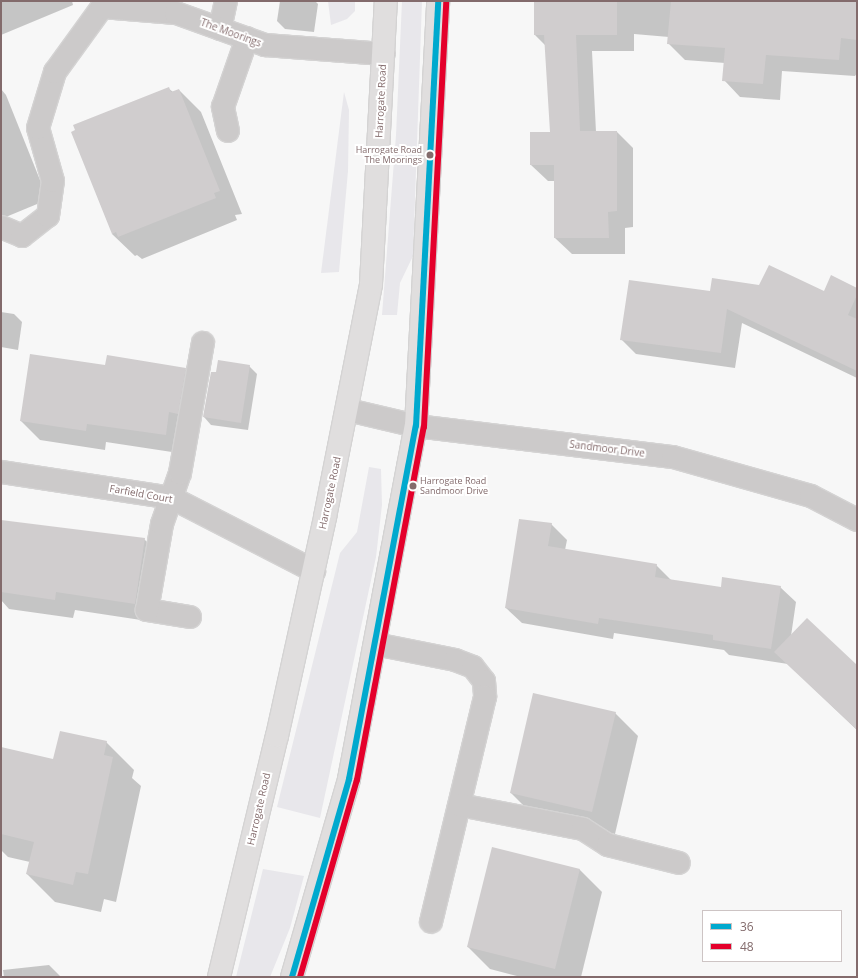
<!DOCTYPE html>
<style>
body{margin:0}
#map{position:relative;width:858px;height:978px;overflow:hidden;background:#f7f7f7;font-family:"Open Sans",sans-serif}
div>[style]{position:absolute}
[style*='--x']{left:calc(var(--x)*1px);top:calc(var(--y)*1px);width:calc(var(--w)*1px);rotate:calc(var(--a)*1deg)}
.green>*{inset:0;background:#e8e7eb}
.shadow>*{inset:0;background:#0003}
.building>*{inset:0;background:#d0cdce}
.roads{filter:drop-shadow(1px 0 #d4d3d3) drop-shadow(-1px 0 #d4d3d3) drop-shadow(0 1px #d4d3d3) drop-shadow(0 -1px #d4d3d3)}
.minor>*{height:22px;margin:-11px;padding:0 11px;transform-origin:11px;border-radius:11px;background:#cccaca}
.highway>*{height:22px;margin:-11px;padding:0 11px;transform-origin:11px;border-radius:11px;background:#e0dede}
.bus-1>*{height:6px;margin:-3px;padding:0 3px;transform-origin:3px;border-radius:3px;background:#00a9ce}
.bus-2>*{height:6px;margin:-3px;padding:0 3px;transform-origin:3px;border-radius:3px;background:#e4002b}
.dots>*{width:11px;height:11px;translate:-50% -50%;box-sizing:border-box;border:2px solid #fff;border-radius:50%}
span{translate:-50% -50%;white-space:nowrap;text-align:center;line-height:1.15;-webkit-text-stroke:4px #fff;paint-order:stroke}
.bus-label{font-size:9px;color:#836b6c}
.right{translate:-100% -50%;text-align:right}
.left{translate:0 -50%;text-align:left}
.street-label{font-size:10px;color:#836b6c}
.frame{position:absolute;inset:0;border:2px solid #836b6c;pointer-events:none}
.legend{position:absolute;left:702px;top:910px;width:140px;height:52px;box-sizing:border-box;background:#fff;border:1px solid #cdc4c4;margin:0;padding:5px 7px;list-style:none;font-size:12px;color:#836b6c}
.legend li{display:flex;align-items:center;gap:8px;height:20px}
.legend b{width:20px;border:1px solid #cdc4c4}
</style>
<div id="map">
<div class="green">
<i style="clip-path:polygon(328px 1px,355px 1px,355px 11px,347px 19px,331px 25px)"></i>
<i style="clip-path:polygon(402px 1px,422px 1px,413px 256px,400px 283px,397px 315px,382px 315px,396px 135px)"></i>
<i style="clip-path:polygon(344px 92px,349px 110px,348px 171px,339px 272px,321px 273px)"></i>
<i style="clip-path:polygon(369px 467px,381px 469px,382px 505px,376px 557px,320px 818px,277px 807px,340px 553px,357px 532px)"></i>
<i style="clip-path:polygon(263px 869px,304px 876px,290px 928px,270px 977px,236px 977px)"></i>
</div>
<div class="shadow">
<i style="clip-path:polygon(1px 1px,72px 1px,73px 5px,1px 35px)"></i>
<i style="clip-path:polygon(280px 1px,315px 1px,318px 4px,314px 32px,285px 29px,277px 21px)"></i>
<i style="clip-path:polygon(535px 1px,857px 1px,857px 73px,855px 76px,782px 71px,780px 100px,740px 97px,724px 80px,725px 63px,685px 60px,668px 43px,669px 37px,634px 34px,634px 51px,592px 51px,596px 132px,617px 132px,633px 148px,633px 227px,625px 228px,625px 254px,572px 254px,555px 238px,555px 181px,548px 181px,531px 165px,551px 133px,546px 46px,535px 35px)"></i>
<i style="clip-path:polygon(168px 88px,173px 92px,179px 90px,201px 112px,242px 214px,235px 215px,237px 220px,142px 259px,137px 255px,135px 256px,112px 234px)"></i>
<i style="clip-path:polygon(1px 89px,6px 95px,46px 195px,42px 202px,1px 219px)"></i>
<i style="clip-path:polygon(759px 286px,824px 292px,857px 289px,857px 378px,742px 323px,735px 368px,636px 354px,621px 339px,711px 292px)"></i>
<i style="clip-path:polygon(1px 312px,14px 314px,22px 322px,18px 350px,1px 347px)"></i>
<i style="clip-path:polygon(106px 366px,185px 369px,205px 388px,185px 454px,106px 442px,105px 450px,40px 440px,21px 421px)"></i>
<i style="clip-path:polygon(249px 366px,257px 374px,248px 430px,211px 425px,204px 417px,217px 374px)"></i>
<i style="clip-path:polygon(1px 521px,144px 539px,163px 558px,154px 622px,75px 610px,73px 618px,9px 609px,1px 600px)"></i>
<i style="clip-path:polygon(551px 524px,567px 540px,565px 550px,656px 565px,672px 581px,722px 588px,780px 587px,796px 602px,791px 636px,857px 667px,857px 730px,788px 664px,729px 655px,724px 650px,614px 633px,613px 639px,522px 623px,506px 608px)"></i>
<i style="clip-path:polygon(615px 713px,638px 736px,615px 834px,533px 815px,511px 793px)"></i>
<i style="clip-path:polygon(106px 742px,134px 770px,132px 778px,141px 786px,116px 902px,104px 899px,101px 912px,55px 902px,27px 874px,30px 862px,8px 857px,1px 850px,1px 748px,54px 760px)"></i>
<i style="clip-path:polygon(493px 848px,580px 870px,602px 892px,581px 977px,521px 977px,490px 969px,468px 947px)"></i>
<i style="clip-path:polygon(49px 965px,61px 977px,4px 977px,3px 970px)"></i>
</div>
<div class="building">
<i style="clip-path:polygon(534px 1px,617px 1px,617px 35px,576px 35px,580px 131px,617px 131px,617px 211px,608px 212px,609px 238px,554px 238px,554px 165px,530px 165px,530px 132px,550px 132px,544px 35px,534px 35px)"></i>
<i style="clip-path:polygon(671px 1px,857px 1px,857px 40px,841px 38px,839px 60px,766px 55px,763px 84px,722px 81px,725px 48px,667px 44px)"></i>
<i style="clip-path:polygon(169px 87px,171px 92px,179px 89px,220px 191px,214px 193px,216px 198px,118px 237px,116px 232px,112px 234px,71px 132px,75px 130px,73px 125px)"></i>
<i style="clip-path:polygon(769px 265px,824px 291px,831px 275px,857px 288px,857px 295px,848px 315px,857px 319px,857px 371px,727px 309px,721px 353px,620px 340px,629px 280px,710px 291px,712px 278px,759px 285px)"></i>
<i style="clip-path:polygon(30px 354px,105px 365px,107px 355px,186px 368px,178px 414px,169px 412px,166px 435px,87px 424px,86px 431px,20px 421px)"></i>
<i style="clip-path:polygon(218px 360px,250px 365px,241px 423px,203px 417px,211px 372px,216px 372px)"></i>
<i style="clip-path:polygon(519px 519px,552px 523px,548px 546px,657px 564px,655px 577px,721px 587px,722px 577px,781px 586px,771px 649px,713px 640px,713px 635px,599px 618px,598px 624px,505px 608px)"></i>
<i style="clip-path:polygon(1px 520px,145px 538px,135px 604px,56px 592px,55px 600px,1px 592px)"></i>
<i style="clip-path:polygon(807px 618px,857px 665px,857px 730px,774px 652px)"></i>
<i style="clip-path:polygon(533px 693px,616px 712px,592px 812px,510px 793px)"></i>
<i style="clip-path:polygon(60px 731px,107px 741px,104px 755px,113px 757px,88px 874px,76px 872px,73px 885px,26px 874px,34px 842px,1px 834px,1px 747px,53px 759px)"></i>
<i style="clip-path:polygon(492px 847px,580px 869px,555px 969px,467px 947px)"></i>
</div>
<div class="roads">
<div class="minor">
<i style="--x:220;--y:29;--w:29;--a:-78"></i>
<i style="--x:228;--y:131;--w:25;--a:-102"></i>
<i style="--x:223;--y:107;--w:73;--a:-70.8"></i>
<i style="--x:1;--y:227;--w:23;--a:23"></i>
<i style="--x:22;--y:236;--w:33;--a:-38"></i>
<i style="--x:48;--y:216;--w:35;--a:-82"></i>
<i style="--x:53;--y:181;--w:55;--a:-105.8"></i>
<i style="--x:38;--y:128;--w:59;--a:-73.1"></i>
<i style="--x:55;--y:72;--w:80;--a:-54.1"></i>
<i style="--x:102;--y:7;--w:74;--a:4.6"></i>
<i style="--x:176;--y:13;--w:95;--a:19.8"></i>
<i style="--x:265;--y:45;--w:119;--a:4.3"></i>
<i style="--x:348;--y:410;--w:70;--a:13.2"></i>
<i style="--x:416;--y:426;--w:259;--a:6.9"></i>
<i style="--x:673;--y:457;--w:143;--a:15.8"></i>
<i style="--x:811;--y:496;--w:52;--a:27.6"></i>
<i style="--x:1;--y:472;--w:173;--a:8.6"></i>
<i style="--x:172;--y:498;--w:160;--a:27.2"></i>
<i style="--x:190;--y:617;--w:44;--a:-170.8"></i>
<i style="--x:147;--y:610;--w:87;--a:-80.1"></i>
<i style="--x:162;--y:524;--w:54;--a:-70.6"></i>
<i style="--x:180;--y:473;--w:132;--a:-80"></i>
<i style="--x:375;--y:644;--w:82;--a:11.3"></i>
<i style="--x:455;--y:660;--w:19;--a:21"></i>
<i style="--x:473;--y:667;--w:18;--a:52"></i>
<i style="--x:484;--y:681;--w:16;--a:86"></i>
<i style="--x:485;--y:697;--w:231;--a:103.5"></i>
<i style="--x:460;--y:805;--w:125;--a:11"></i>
<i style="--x:583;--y:829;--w:30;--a:33"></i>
<i style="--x:608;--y:845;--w:73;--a:14.2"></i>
</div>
<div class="highway">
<i style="--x:219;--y:977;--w:248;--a:-76.5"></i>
<i style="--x:277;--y:736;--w:224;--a:-77.6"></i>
<i style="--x:325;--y:517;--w:237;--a:-78.8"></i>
<i style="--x:371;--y:284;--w:283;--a:-87"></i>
<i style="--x:292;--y:977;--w:206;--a:-73.9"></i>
<i style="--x:349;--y:779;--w:359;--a:-79.3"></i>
<i style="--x:416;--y:426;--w:426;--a:-87"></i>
</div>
</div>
<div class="bus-1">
<i style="--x:292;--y:977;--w:206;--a:-73.9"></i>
<i style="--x:349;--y:779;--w:359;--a:-79.3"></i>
<i style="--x:416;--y:426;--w:426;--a:-87"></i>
</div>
<div class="bus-2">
<i style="--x:300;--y:977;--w:205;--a:-73.9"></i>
<i style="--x:357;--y:780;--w:359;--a:-79.3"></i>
<i style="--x:424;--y:427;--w:427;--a:-87"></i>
</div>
<div class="dots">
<i style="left:430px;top:155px;background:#836b6c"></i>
<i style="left:413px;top:486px;background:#836b6c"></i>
</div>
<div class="bus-label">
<span class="right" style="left:422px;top:155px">Harrogate Road<br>The Moorings</span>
<span class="left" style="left:420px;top:486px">Harrogate Road<br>Sandmoor Drive</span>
</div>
<div class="street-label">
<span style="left:231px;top:33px;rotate:20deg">The Moorings</span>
<span style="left:381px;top:101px;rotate:-87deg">Harrogate Road</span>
<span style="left:607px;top:449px;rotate:7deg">Sandmoor Drive</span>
<span style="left:330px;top:493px;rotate:-78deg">Harrogate Road</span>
<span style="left:141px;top:494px;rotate:10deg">Farfield Court</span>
<span style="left:259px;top:809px;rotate:-77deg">Harrogate Road</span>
</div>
<div class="frame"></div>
<ul class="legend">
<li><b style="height:5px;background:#00a9ce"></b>36</li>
<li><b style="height:5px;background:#e4002b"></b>48</li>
</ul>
</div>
